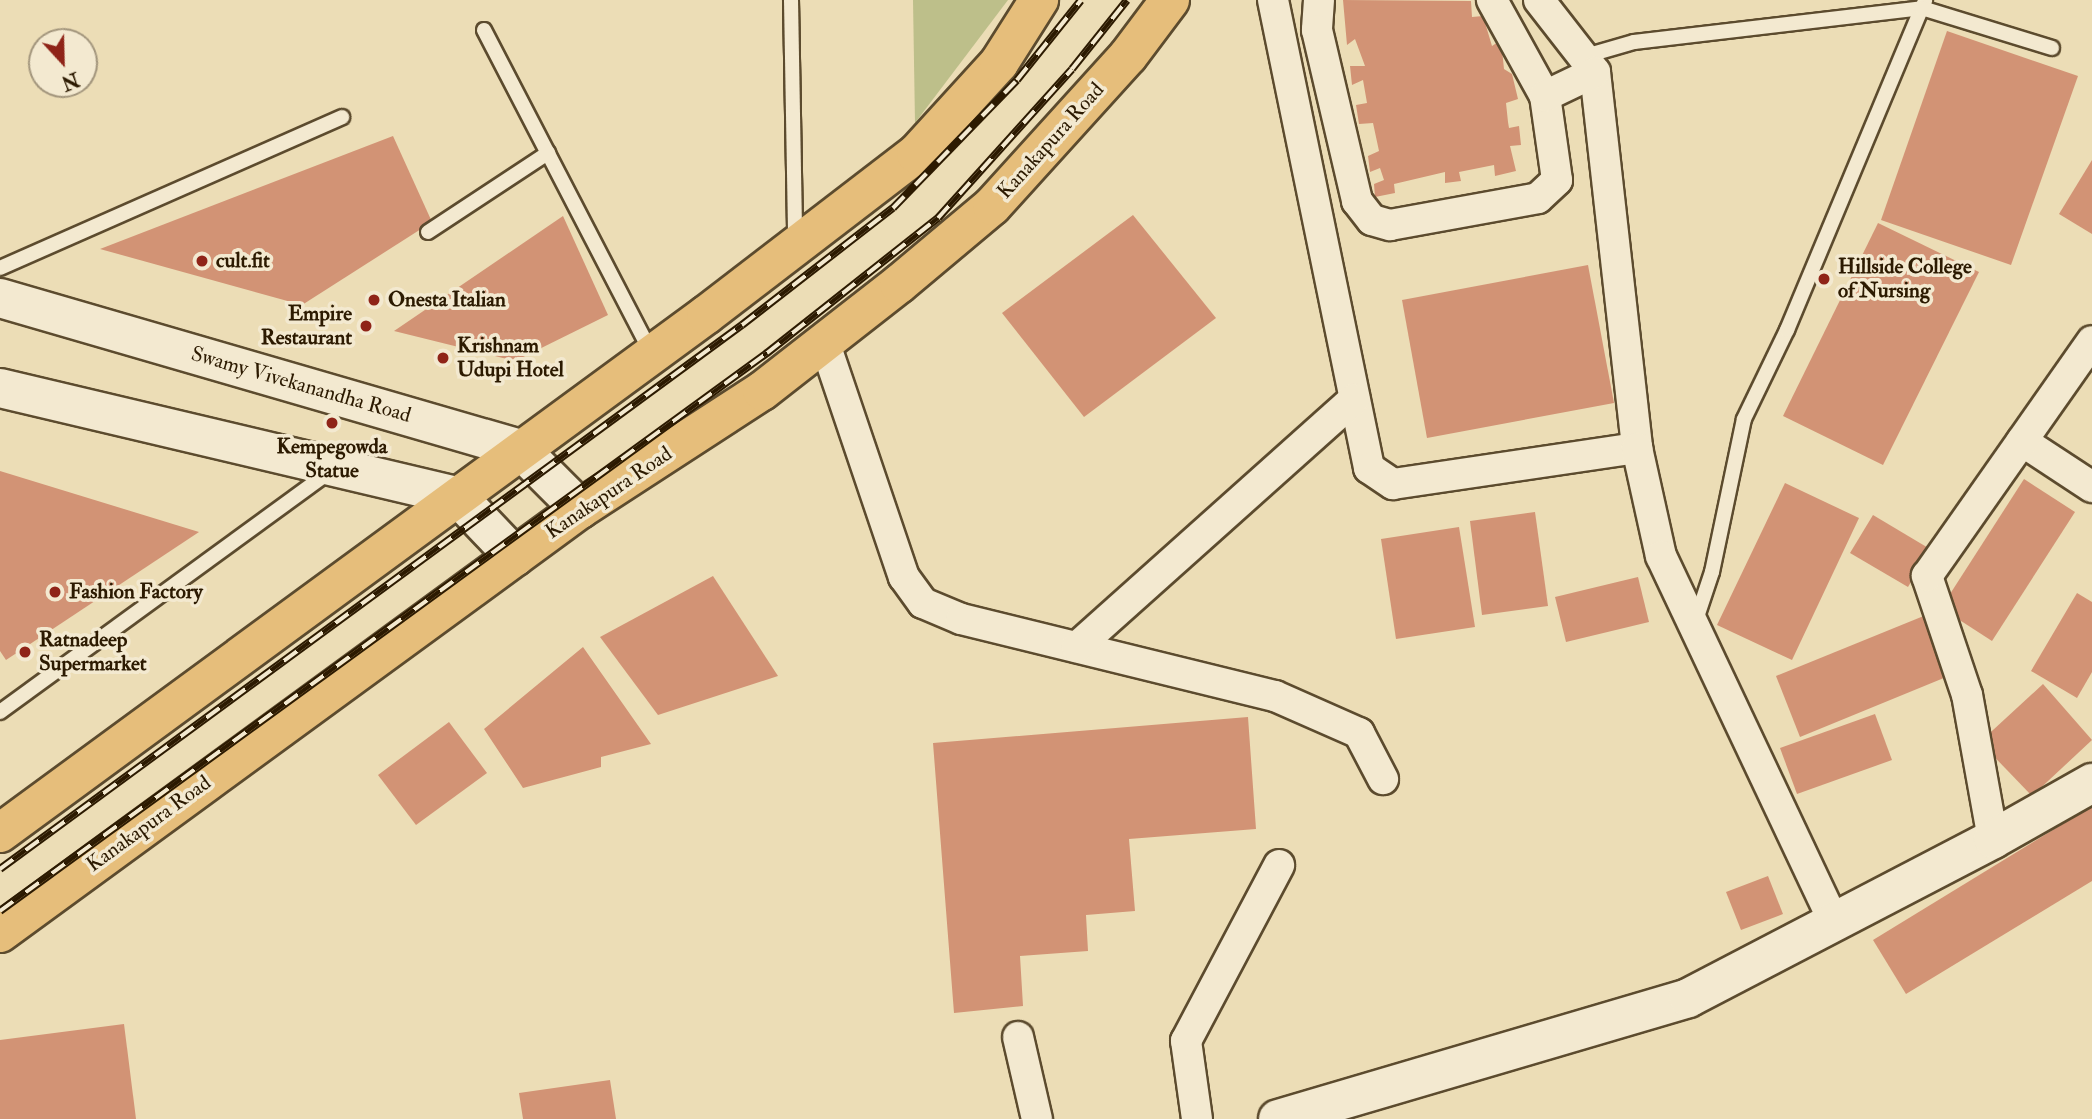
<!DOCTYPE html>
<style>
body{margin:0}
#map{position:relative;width:2092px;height:1119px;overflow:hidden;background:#ecddb6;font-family:"IM FELL Double Pica",serif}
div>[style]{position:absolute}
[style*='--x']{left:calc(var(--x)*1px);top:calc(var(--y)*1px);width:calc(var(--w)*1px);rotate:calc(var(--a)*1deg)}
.green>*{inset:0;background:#bdbf8a}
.building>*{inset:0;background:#d29375}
.roads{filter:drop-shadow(2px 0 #5c4b2e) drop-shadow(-2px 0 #5c4b2e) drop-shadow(0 2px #5c4b2e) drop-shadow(0 -2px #5c4b2e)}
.lane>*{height:14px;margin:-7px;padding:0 7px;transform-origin:7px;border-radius:7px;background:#f3e9d0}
.street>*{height:30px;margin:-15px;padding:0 15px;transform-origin:15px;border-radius:15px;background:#f3e9d0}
.secondary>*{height:38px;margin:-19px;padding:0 19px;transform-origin:19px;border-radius:19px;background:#f3e9d0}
.highway>*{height:38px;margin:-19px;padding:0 19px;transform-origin:19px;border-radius:19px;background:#e6be7b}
.rail>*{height:8px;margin-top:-4px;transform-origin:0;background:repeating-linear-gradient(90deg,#f3e9d0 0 16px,#2c1a01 0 32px);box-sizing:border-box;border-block:2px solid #2c1a01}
.dots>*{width:19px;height:19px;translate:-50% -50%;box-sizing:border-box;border:4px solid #f3e9d0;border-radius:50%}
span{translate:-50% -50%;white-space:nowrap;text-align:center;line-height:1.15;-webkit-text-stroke:7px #f3e9d0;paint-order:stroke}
.street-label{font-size:21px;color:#2c1a01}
.poi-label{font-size:21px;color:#2c1a01;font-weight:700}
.left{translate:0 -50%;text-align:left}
.right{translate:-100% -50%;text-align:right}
.north{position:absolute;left:28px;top:28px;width:70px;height:70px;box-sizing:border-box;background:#f3e9d0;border:2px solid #a3967d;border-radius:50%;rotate:158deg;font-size:19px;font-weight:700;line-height:28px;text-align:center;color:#2c1a01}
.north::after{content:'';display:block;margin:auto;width:24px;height:32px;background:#8f2418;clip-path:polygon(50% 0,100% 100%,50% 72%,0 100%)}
</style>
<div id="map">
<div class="green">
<i style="clip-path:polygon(913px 0,1008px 0,915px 123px)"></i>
</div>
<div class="building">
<i style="clip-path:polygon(1343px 0,1471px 1px,1472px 17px,1483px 16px,1492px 46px,1501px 40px,1504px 69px,1512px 74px,1518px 99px,1506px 103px,1508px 122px,1509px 128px,1519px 126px,1521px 145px,1510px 146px,1516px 171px,1495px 176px,1494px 165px,1459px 172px,1461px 181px,1445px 183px,1445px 172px,1394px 184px,1395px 193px,1375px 197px,1374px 184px,1384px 180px,1380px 168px,1370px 172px,1368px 156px,1379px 151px,1373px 123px,1359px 124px,1356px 105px,1367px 103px,1363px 80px,1352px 85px,1350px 66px,1365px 66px,1355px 39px,1347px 45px)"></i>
<i style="clip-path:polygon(1947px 31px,2078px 76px,2011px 265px,1881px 220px)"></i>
<i style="clip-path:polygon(393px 136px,432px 222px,302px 305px,100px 249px)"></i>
<i style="clip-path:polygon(2092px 160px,2092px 234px,2059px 214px)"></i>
<i style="clip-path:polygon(1133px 215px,1216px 318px,1084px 417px,1002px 313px)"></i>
<i style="clip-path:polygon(563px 216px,608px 315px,515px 361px,394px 331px)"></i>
<i style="clip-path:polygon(1878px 223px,1979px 272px,1883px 465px,1783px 416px)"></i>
<i style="clip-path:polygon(1588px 265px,1614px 403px,1427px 438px,1402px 300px)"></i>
<i style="clip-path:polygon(0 471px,199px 532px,6px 660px,0 651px)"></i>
<i style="clip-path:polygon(2024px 479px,2075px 512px,1992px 641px,1941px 608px)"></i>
<i style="clip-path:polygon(1785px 483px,1859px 518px,1792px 660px,1717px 625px)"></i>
<i style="clip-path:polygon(1535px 512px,1548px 606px,1482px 615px,1470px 521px)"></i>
<i style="clip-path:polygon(1873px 515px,1930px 549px,1908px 587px,1850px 553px)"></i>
<i style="clip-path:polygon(1459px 527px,1475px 627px,1396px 639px,1381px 539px)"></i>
<i style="clip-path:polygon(713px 576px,778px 676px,658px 715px,600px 637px)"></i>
<i style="clip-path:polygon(1638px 577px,1649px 622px,1566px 642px,1555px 597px)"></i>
<i style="clip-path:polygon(2077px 593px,2092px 602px,2092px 672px,2077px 698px,2031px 671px)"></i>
<i style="clip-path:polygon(1931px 613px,1956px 673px,1800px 737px,1776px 676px)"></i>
<i style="clip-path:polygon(583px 647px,651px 744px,601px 757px,601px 767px,523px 788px,484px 729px)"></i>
<i style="clip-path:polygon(2043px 684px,2092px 740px,2032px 796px,1980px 742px)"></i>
<i style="clip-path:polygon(1875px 714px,1892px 760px,1797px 794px,1780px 748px)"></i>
<i style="clip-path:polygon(1248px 717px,1256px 829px,1129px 839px,1135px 911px,1086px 915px,1088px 951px,1020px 956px,1023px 1006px,954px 1013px,933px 743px)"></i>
<i style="clip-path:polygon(449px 722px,487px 773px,416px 825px,378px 775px)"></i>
<i style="clip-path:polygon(2092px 806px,2092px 881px,1906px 994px,1873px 940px)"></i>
<i style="clip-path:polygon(1768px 876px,1783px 914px,1741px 930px,1726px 892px)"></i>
<i style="clip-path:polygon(124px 1024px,136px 1119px,0 1119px,0 1040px)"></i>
<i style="clip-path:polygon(610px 1080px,616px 1119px,523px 1119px,519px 1093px)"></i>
</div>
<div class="roads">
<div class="lane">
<i style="--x:791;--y:0;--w:240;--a:89"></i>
<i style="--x:484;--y:30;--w:363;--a:62.6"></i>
<i style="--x:1582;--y:57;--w:54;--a:-16.1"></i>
<i style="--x:1634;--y:42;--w:290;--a:-6.7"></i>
<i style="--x:1922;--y:8;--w:8;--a:-67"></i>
<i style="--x:428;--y:232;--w:144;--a:-33.4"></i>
<i style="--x:0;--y:268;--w:374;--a:-23.8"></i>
<i style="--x:1695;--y:623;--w:54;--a:-71.6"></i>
<i style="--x:1712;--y:572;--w:156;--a:-78.2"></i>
<i style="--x:1744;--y:419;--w:99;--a:-64.2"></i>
<i style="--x:1787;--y:330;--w:349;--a:-67.3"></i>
<i style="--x:1922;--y:8;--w:136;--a:17.1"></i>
<i style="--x:0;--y:712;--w:407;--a:-36.1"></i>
</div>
<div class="street">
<i style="--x:1273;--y:0;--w:478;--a:78.4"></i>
<i style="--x:1369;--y:468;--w:29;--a:34"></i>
<i style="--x:1393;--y:484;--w:247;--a:-8.4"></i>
<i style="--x:1319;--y:0;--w:30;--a:94"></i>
<i style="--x:1317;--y:30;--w:176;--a:76.8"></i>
<i style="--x:1357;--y:201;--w:24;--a:52"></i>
<i style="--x:1372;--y:220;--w:19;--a:16"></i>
<i style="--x:1390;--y:225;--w:150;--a:-10.3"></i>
<i style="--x:1538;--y:198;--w:26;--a:-43"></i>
<i style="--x:1557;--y:180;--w:85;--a:-98.1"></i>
<i style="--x:1545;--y:96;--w:110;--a:-118.9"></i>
<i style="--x:1539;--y:0;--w:91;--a:52.1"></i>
<i style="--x:1595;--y:72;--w:378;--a:83.6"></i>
<i style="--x:1637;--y:448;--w:111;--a:77.5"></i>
<i style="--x:1661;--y:556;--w:403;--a:64.7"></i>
<i style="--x:1545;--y:96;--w:55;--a:-25.6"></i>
<i style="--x:824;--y:341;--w:249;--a:71.3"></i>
<i style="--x:904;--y:577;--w:32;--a:54"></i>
<i style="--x:923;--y:603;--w:41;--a:22.8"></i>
<i style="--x:961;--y:619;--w:323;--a:13.8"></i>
<i style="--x:1275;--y:696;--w:92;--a:23.8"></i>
<i style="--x:1359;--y:733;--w:52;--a:62.4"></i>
<i style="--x:2022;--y:441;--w:84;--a:33.3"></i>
<i style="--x:1077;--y:647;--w:372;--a:-41.8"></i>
<i style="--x:1993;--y:839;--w:146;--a:-100.2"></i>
<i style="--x:1967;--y:695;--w:126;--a:-108.6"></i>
<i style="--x:1927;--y:576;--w:287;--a:-54.9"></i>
<i style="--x:1018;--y:1037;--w:84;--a:77"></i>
<i style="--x:1197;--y:1119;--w:79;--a:-98"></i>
<i style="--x:1186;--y:1041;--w:199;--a:-62.1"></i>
</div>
<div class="secondary">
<i style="--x:0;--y:298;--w:541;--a:16.19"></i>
<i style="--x:520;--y:449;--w:85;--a:45"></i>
<i style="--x:0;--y:388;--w:470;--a:13.3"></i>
<i style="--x:457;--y:496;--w:84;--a:46.4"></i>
<i style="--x:1278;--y:1119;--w:427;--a:-16.4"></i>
<i style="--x:1688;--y:998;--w:344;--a:-27.5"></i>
<i style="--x:1993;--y:839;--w:114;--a:-29.5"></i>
</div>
<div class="highway">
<i style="--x:0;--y:833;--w:876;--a:-36.27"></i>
<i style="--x:706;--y:315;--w:265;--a:-37.5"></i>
<i style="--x:916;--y:154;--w:123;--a:-47.6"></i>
<i style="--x:999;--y:63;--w:75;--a:-57.6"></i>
<i style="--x:0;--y:933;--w:718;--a:-36.17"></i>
<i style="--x:580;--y:509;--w:217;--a:-33"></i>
<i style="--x:762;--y:391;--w:174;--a:-38"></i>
<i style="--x:899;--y:284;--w:121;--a:-40"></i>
<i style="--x:992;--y:206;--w:202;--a:-47.8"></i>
<i style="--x:1128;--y:56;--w:70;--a:-53.1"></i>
</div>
</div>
<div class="rail">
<i style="--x:0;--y:869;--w:920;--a:-36.25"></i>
<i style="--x:742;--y:325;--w:191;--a:-37.8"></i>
<i style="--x:893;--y:208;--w:178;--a:-45.9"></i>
<i style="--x:1017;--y:80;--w:102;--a:-51.3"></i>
<i style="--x:0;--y:911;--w:949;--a:-36.04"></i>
<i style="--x:767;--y:353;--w:218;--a:-38.3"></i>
<i style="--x:938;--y:218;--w:200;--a:-48"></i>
<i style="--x:1072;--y:69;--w:88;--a:-51.4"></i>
</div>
<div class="dots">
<i style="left:202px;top:261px;background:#8f2418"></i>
<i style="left:1824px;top:279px;background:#8f2418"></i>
<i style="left:374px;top:300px;background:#8f2418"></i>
<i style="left:366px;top:326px;background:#8f2418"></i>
<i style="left:443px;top:358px;background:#8f2418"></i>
<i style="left:332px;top:423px;background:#8f2418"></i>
<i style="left:55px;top:592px;background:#8f2418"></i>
<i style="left:25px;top:652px;background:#8f2418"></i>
</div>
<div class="street-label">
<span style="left:1051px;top:141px;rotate:-48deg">Kanakapura Road</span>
<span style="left:301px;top:385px;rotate:16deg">Swamy Vivekanandha Road</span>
<span style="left:609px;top:493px;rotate:-34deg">Kanakapura Road</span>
<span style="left:149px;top:824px;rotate:-36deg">Kanakapura Road</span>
</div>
<div class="poi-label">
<span class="left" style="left:216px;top:261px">cult.fit</span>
<span class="left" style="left:1838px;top:279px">Hillside College<br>of Nursing</span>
<span class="left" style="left:388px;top:300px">Onesta Italian</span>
<span class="right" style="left:352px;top:326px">Empire<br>Restaurant</span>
<span class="left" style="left:457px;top:358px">Krishnam<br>Udupi Hotel</span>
<span style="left:332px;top:459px">Kempegowda<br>Statue</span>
<span class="left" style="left:69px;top:592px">Fashion Factory</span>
<span class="left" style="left:39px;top:652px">Ratnadeep<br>Supermarket</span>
</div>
<div class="north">N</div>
</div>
